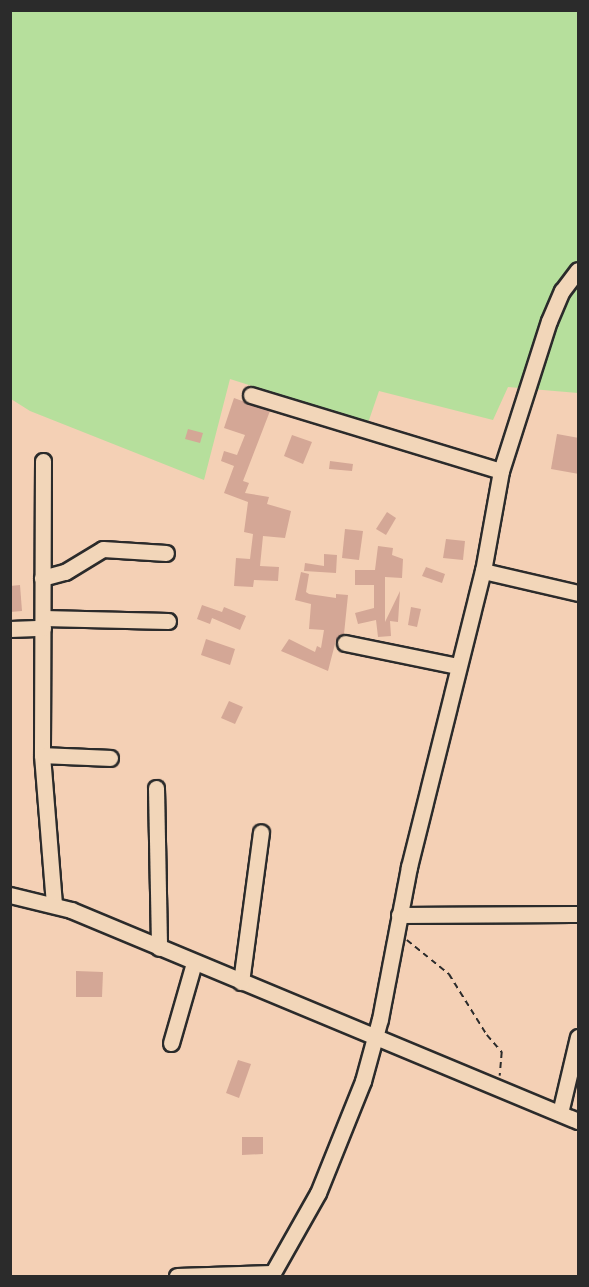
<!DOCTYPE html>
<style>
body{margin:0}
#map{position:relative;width:589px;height:1287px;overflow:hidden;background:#f4d0b5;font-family:"Indie Flower",sans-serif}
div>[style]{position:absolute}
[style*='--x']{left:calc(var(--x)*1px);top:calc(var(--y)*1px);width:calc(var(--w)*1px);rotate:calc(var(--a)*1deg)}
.green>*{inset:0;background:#b6df9c}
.building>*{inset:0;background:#d4a796}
.path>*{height:1.5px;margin-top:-0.75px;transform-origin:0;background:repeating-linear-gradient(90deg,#2b2b2b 0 6px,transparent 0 10.5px)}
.roads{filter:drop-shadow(2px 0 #2b2b2b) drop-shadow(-2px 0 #2b2b2b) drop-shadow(0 2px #2b2b2b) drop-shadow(0 -2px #2b2b2b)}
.minor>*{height:15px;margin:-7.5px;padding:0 7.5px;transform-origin:7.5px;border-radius:7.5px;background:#f2d6b9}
span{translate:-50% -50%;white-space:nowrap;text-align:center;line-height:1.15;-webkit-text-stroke:6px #f2d6b9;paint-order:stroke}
.frame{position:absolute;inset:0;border:12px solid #2b2b2b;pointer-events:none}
</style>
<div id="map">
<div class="green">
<i style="clip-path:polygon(11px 11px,578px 11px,578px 393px,508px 387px,493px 420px,379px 391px,368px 423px,230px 379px,204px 480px,30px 411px,11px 399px)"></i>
</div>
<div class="building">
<i style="clip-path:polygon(234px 398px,270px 411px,243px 481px,249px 483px,245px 493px,269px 497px,267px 504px,291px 511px,285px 538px,263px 536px,260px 566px,279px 567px,278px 581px,254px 580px,253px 587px,234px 586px,236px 558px,250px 559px,253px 534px,244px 532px,248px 502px,224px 493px,234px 466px,221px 461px,224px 451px,237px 455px,245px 435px,224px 428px)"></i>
<i style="clip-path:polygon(188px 429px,203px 433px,200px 443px,185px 439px)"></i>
<i style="clip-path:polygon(557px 434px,579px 438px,579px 474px,551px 469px)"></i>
<i style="clip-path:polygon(292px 435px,312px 442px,303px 464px,284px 456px)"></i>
<i style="clip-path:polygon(330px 461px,353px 464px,352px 471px,329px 469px)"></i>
<i style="clip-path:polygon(387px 512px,396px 518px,386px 535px,376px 529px)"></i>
<i style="clip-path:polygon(345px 529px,363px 531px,359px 560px,342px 558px)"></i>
<i style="clip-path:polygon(446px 539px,465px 541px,463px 560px,443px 558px)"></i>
<i style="clip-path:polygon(378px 546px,393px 548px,392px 555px,403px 559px,402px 578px,385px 577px,385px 622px,400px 591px,398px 622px,390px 621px,391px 636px,378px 637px,376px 620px,358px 624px,355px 613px,374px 608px,374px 585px,355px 585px,355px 570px,375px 570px)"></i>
<i style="clip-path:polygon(324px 554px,337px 555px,336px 573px,304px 571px,305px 563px,324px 566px)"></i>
<i style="clip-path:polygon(426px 567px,445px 574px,442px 583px,422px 576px)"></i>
<i style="clip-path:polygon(301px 572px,309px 574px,306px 592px,309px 594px,336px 598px,336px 594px,348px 595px,344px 634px,336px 640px,328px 671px,281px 651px,289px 639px,315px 652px,317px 646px,321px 648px,324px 630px,309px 629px,311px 604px,295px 600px)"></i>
<i style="clip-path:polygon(20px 585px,22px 611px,10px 612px,10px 586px)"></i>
<i style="clip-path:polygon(202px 605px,222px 612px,224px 607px,246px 616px,240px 630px,212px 618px,210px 624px,197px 619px)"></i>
<i style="clip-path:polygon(411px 607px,421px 609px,417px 627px,408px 625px)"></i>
<i style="clip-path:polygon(206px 639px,235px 649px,230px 665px,201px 655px)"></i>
<i style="clip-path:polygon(229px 701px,243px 707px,235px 724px,221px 718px)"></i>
<i style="clip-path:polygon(76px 971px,103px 972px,102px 997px,76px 997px)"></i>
<i style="clip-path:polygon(238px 1060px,251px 1064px,239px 1098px,226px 1093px)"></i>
<i style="clip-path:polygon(242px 1137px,263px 1137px,263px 1154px,242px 1155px)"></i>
</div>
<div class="path">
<i style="--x:407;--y:940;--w:54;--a:39"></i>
<i style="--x:449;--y:974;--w:72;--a:58.1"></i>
<i style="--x:487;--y:1035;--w:23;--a:49"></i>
<i style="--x:502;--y:1052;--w:24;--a:95"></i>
</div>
<div class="roads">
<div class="minor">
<i style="--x:251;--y:395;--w:261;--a:16.9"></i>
<i style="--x:43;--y:461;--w:294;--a:90.2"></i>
<i style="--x:42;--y:755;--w:150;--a:85.4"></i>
<i style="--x:483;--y:571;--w:98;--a:13"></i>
<i style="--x:42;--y:578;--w:24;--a:-15"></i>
<i style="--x:65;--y:572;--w:44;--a:-31.2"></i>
<i style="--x:103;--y:549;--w:63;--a:3.6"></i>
<i style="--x:43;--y:618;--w:125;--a:1.4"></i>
<i style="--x:10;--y:629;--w:33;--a:-2"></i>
<i style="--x:345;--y:643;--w:114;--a:11.6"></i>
<i style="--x:42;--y:755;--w:68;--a:2.5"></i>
<i style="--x:156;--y:788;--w:160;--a:88.9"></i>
<i style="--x:10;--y:895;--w:63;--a:13.8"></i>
<i style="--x:71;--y:910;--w:549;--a:22.6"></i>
<i style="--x:399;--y:915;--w:179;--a:-0.3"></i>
<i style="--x:241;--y:982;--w:151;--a:-82.4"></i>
<i style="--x:171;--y:1043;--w:83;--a:-74"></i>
<i style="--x:560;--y:1113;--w:78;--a:-76.7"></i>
<i style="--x:177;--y:1276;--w:95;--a:-1.8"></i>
<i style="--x:271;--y:1276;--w:95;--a:-60.5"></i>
<i style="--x:318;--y:1193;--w:121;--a:-68.1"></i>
<i style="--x:363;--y:1081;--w:64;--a:-74.7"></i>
<i style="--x:380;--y:1019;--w:155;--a:-79.2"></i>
<i style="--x:409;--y:867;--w:305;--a:-76"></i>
<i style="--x:483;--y:571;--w:102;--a:-79.8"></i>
<i style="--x:501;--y:471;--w:157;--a:-72.3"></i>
<i style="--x:549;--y:321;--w:33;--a:-67"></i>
<i style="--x:562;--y:291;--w:26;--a:-53"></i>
</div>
</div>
<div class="frame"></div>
</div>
